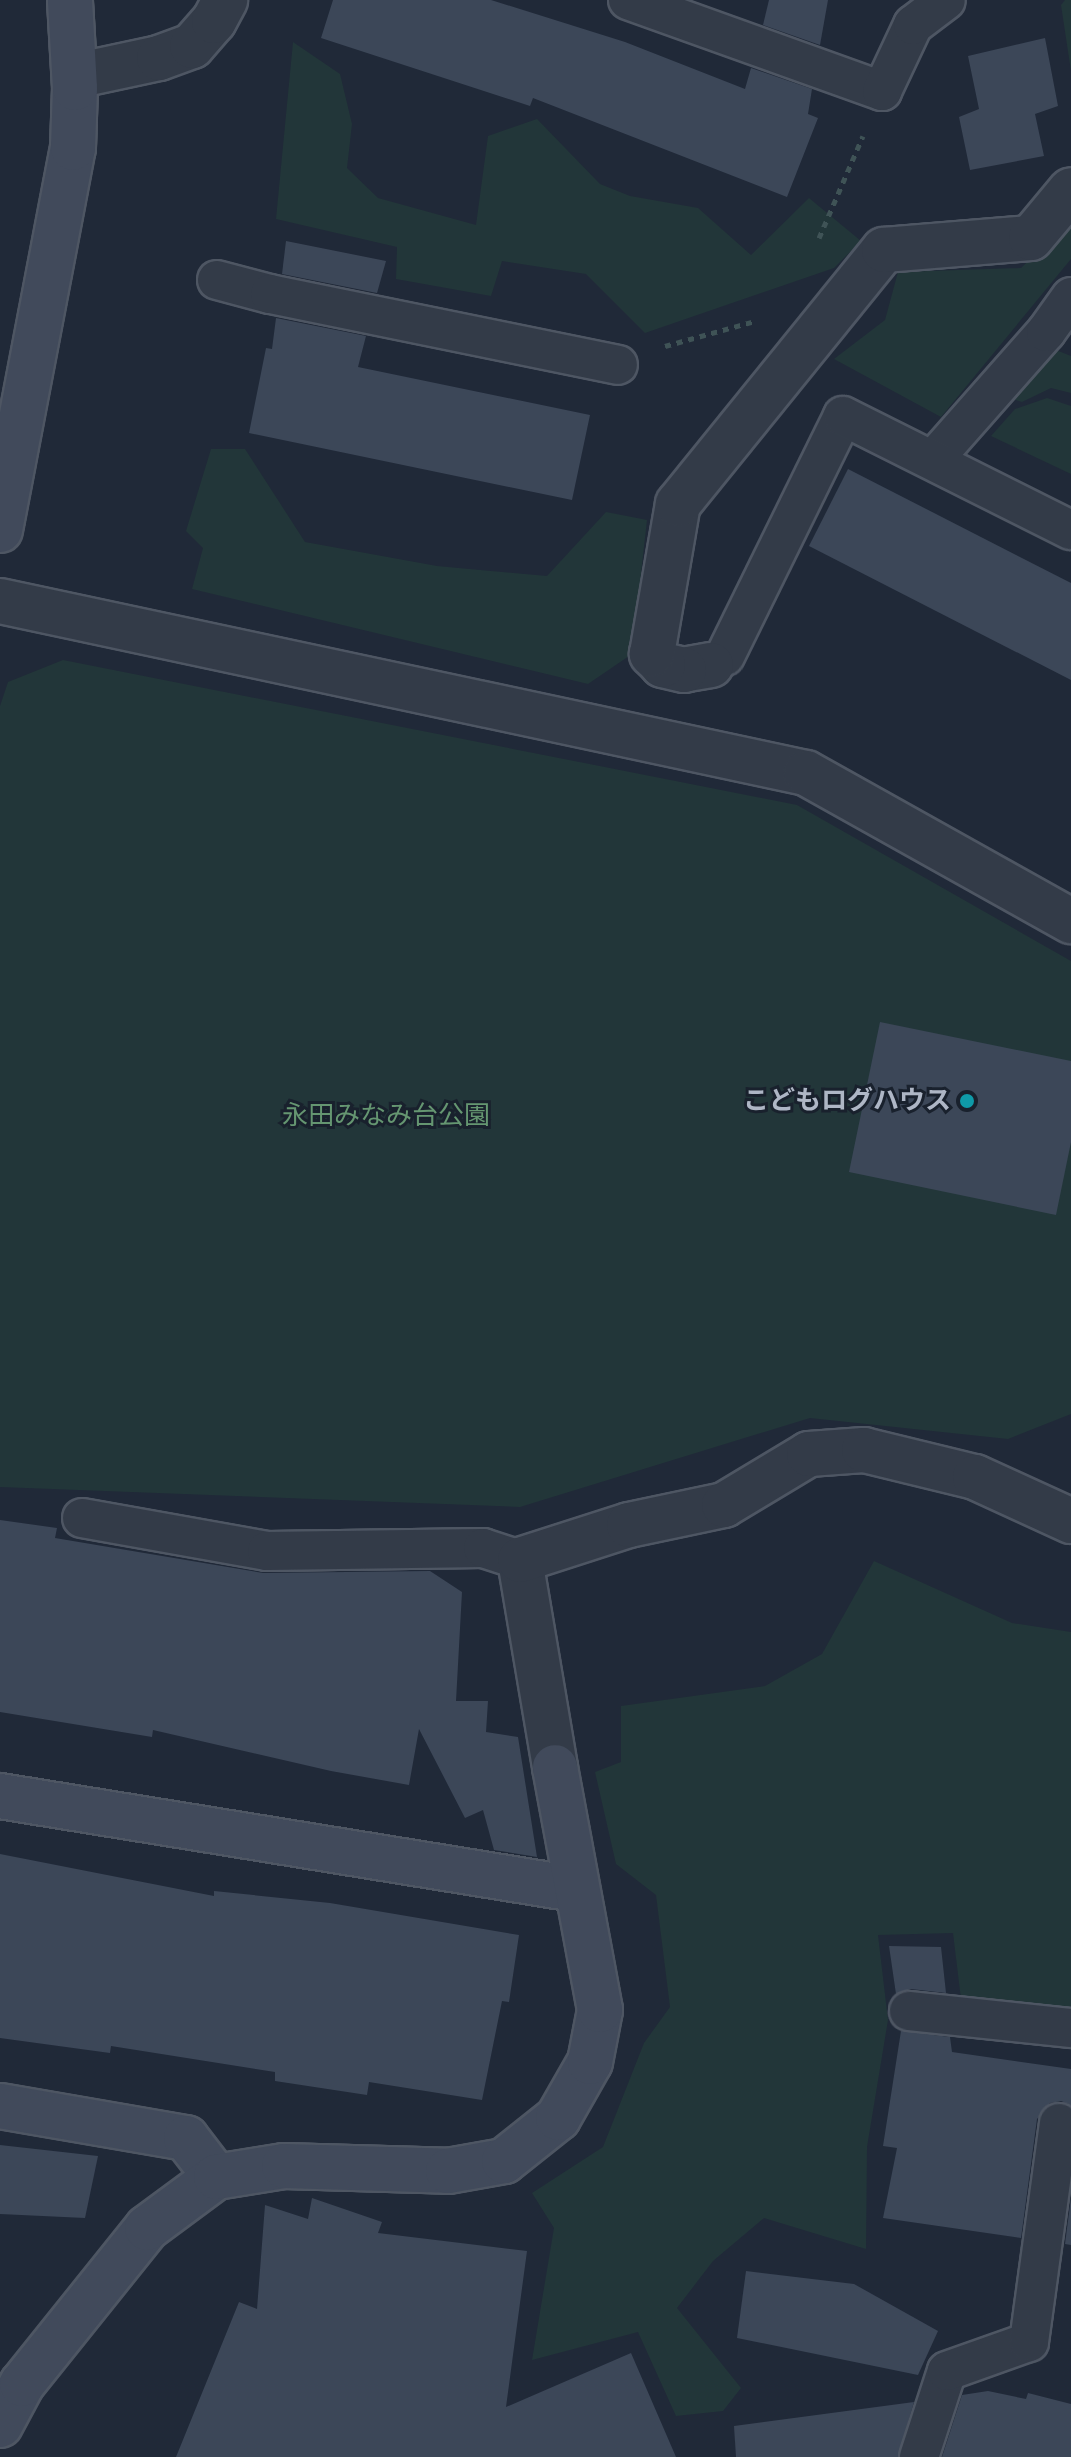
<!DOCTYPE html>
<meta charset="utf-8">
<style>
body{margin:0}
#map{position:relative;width:1071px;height:2457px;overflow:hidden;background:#202938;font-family:Raleway,"Noto Sans JP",sans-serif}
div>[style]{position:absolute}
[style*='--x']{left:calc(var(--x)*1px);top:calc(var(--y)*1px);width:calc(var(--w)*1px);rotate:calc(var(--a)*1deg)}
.green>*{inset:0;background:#223639}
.building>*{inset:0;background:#3c4758}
.path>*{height:5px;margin-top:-2.5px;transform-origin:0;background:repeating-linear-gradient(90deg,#3f5356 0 6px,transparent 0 12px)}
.roads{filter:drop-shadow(2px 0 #4e5663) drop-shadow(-2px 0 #4e5663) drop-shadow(0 2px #4e5663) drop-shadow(0 -2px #4e5663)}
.lane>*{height:38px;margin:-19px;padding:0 19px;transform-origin:19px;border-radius:19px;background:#333b48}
.street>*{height:44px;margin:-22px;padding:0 22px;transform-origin:22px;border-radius:22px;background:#333b48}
.secondary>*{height:44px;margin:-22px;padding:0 22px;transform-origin:22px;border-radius:22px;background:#414a5b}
.dots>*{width:22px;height:22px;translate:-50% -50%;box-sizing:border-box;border:4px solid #19212d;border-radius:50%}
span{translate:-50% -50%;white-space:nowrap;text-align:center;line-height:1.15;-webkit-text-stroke:6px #19212d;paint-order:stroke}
.poi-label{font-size:26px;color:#aeb6c5;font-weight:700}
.right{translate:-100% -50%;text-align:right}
.park-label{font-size:26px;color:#659671}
</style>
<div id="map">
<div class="green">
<i style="clip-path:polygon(1065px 0,1071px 0,1071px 71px,1061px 5px)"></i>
<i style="clip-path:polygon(293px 42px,340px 74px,352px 124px,347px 168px,378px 198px,476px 225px,488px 136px,537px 119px,600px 184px,630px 196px,698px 208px,751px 255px,809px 198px,861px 241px,834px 268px,645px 333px,586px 274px,502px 261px,491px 296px,396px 279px,397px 247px,276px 219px)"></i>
<i style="clip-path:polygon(1071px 220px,1071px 259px,941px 417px,834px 359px,885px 320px,898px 272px,1021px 268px)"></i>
<i style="clip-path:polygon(1056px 350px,1071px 356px,1071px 393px,1051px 388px,1022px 402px,1013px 399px)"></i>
<i style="clip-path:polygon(1047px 398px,1071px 406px,1071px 474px,991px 436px,1015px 409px)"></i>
<i style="clip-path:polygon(211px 449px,245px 449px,305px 542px,437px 566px,547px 576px,606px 512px,647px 520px,632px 654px,588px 684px,192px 589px,203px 548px,186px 531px)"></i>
<i style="clip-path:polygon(63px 660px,797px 805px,1071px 961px,1071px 1414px,1008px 1439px,810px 1418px,520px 1507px,0 1487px,0 706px,8px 682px)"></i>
<i style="clip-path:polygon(874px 1561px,1012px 1623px,1071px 1632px,1071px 2012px,961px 1999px,953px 1933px,878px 1935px,888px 2020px,867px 2147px,866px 2249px,764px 2218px,713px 2261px,677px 2308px,741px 2388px,723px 2411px,676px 2416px,638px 2332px,532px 2360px,554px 2228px,532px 2193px,603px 2147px,644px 2043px,670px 2007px,656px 1895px,616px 1864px,595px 1772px,621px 1762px,621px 1706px,765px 1686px,822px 1654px)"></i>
</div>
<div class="building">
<i style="clip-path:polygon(333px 0,491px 0,625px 42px,745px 89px,751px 68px,812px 89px,808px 114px,818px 118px,787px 197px,533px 98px,530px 106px,321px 38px)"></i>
<i style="clip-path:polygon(769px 0,828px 0,820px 45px,763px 25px)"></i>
<i style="clip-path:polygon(1045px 38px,1058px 106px,1035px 114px,1044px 156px,970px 170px,959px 117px,979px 109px,968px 56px)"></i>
<i style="clip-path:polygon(286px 241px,386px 261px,377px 293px,282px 274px)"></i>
<i style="clip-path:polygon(276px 318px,366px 336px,358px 367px,590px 415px,572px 500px,249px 433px,266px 348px,272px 349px)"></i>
<i style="clip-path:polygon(848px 469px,1071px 583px,1071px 680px,809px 546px)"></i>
<i style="clip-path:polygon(880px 1022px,1071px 1061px,1071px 1142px,1056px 1215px,849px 1172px)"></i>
<i style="clip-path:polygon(0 1520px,57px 1528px,55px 1538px,263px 1573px,430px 1571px,462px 1592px,456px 1701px,488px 1701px,486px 1732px,518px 1737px,537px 1857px,494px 1850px,483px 1810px,465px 1818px,419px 1729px,409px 1785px,331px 1771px,153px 1730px,152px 1737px,0 1712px)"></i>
<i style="clip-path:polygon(0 1854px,214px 1896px,214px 1891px,330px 1903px,519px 1935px,509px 2002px,502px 2001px,482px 2100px,369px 2082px,367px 2095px,275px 2081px,275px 2072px,111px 2046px,110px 2053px,0 2038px)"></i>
<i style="clip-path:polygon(889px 1946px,941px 1947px,946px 1993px,911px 1989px,896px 1994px)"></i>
<i style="clip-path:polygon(901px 2031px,950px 2037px,952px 2052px,1071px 2069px,1071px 2105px,1061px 2101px,1050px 2103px,1037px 2119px,1021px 2238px,883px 2218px,897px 2148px,883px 2146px)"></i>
<i style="clip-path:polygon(0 2145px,98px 2156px,85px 2218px,0 2214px)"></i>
<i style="clip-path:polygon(312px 2198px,382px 2222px,378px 2233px,527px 2251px,506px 2407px,631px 2353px,676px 2457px,176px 2457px,239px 2302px,257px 2309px,265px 2205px,308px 2219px)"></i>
<i style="clip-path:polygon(1071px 2198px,1071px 2245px,1065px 2244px)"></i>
<i style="clip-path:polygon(746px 2271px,854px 2284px,938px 2331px,918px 2375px,737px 2338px)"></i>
<i style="clip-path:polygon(988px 2391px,1026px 2399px,1028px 2393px,1071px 2404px,1071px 2457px,942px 2457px,962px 2395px)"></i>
<i style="clip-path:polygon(914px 2402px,898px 2457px,736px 2457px,734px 2426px)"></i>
</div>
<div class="path">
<i style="--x:819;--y:238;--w:111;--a:-66.7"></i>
<i style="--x:665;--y:346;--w:93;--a:-15.5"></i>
</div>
<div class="roads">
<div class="lane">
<i style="--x:628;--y:0;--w:270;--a:19.7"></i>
<i style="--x:882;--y:91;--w:73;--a:-64.8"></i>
<i style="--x:913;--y:25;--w:41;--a:-37.1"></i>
<i style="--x:217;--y:280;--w:55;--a:14.8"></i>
<i style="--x:270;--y:294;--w:355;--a:11.5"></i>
<i style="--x:933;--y:460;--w:171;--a:-48.6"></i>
<i style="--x:1046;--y:332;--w:43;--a:-54.5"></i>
<i style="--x:725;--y:656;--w:267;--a:-63.8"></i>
<i style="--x:843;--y:416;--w:255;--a:26.6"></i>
<i style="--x:82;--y:1518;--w:188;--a:10.1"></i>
<i style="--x:267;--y:1551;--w:216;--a:-0.8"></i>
<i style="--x:483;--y:1548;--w:39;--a:18"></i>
<i style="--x:909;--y:2011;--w:163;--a:6"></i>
<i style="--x:919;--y:2457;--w:90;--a:-72"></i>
<i style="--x:947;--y:2371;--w:87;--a:-19.5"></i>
<i style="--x:1029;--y:2342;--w:221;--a:-82.2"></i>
</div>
<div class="street">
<i style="--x:75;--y:76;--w:86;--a:-12.1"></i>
<i style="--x:159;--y:58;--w:35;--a:-20"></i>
<i style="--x:192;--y:46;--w:33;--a:-49"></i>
<i style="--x:214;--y:21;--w:24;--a:-62"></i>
<i style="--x:0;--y:601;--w:824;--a:12.05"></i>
<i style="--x:806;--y:773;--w:304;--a:29.2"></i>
<i style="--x:711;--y:665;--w:27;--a:170"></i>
<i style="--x:684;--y:670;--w:22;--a:-167"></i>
<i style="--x:663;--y:665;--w:16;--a:-135"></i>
<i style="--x:652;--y:654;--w:152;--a:-80.2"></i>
<i style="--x:678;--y:504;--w:327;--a:-51"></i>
<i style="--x:884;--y:250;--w:147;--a:-4.7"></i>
<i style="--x:1031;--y:238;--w:62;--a:-50.2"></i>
<i style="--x:555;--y:1767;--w:210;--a:-99.6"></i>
<i style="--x:520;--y:1560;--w:114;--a:-17.8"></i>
<i style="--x:629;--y:1525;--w:97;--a:-11.9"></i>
<i style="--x:724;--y:1505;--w:99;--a:-31"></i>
<i style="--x:809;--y:1454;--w:55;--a:-4.2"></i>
<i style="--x:864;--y:1450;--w:114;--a:13.7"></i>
<i style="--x:975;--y:1477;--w:106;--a:24.6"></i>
</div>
<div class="secondary">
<i style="--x:0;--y:530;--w:389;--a:-79.2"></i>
<i style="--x:73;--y:148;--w:60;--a:-88.1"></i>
<i style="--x:75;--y:88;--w:88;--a:-93.3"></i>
<i style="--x:0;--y:1796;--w:582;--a:9.19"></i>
<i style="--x:0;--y:2106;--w:189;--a:9.8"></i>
<i style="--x:186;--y:2138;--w:49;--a:52.4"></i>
<i style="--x:0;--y:2425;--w:47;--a:-61.8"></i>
<i style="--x:22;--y:2384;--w:200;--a:-51.3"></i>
<i style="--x:147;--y:2228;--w:86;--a:-36.5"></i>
<i style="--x:216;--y:2177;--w:69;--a:-9.2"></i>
<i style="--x:284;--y:2166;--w:164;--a:1.7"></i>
<i style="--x:448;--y:2171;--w:57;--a:-10.1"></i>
<i style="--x:504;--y:2161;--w:69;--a:-38.5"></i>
<i style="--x:558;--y:2118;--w:64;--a:-60.3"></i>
<i style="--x:590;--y:2062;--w:53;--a:-79.1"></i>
<i style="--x:600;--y:2010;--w:247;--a:-100.5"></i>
</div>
</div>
<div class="dots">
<i style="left:967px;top:1101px;background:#0f9aa8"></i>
</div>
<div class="poi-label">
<span class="right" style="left:951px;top:1101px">こどもログハウス</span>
</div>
<div class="park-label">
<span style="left:386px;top:1116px">永田みなみ台公園</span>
</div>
</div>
